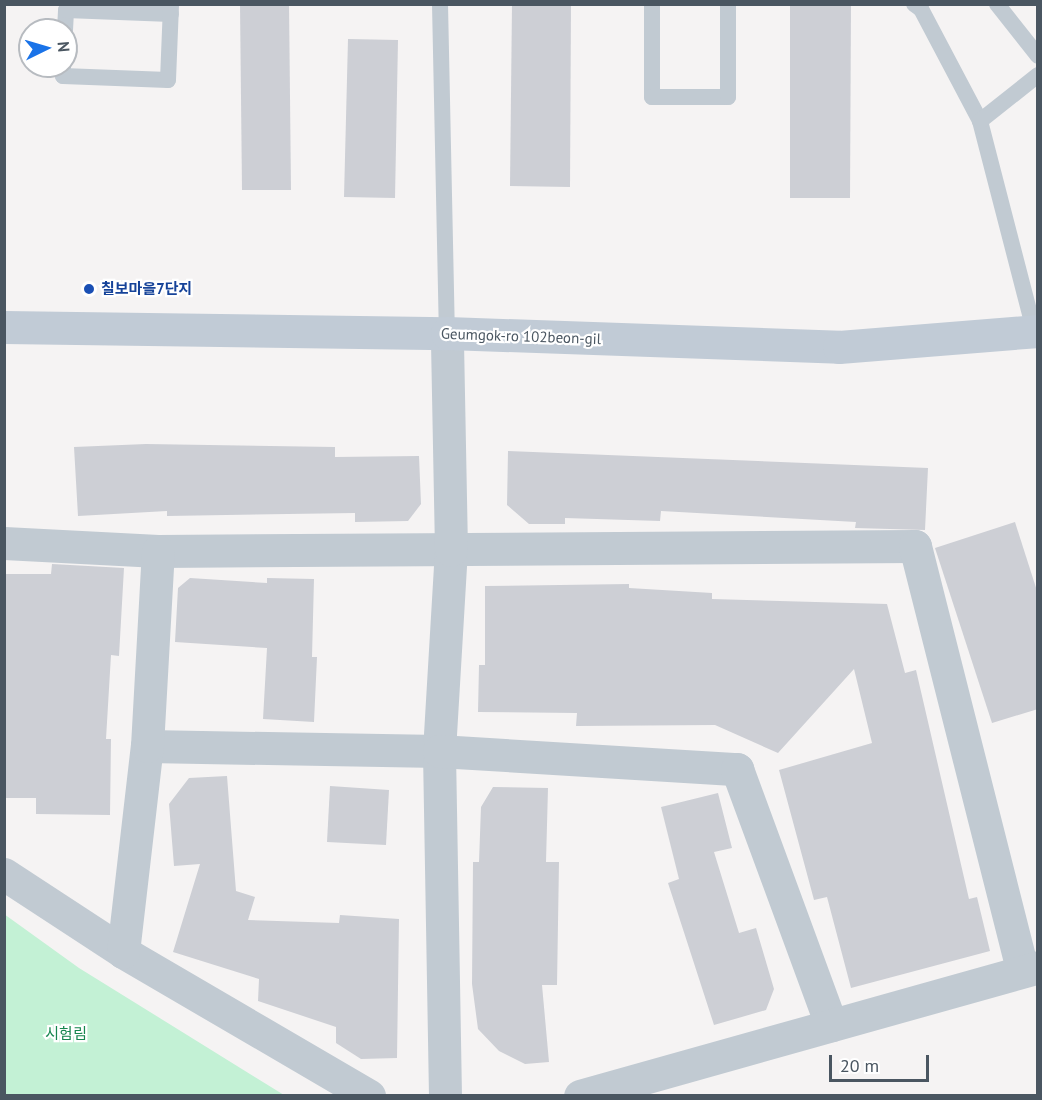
<!DOCTYPE html>
<meta charset="utf-8">
<style>
body{margin:0}
#map{position:relative;width:1042px;height:1100px;overflow:hidden;background:#f5f3f3;font-family:"PT Sans","Noto Sans KR",sans-serif}
div>[style]{position:absolute}
[style*='--x']{left:calc(var(--x)*1px);top:calc(var(--y)*1px);width:calc(var(--w)*1px);rotate:calc(var(--a)*1deg)}
.green>*{inset:0;background:#c3f1d5}
.building>*{inset:0;background:#cdcfd5}
.lane>*{height:16px;margin:-8px;padding:0 8px;transform-origin:8px;border-radius:8px;background:#c1cad2}
.street>*{height:33px;margin:-16.5px;padding:0 16.5px;transform-origin:16.5px;border-radius:16.5px;background:#c1cad2}
.secondary>*{height:33px;margin:-16.5px;padding:0 16.5px;transform-origin:16.5px;border-radius:16.5px;background:#c1cbd6}
.dots>*{width:16px;height:16px;translate:-50% -50%;box-sizing:border-box;border:3px solid #fff;border-radius:50%}
span{translate:-50% -50%;white-space:nowrap;text-align:center;line-height:1.15;-webkit-text-stroke:4.5px #fff;paint-order:stroke}
.transit-label{font-size:15px;color:#164399;font-weight:700}
.left{translate:0 -50%;text-align:left}
.street-label{font-size:15px;color:#4a5661}
.park-label{font-size:15px;color:#17864f}
.frame{position:absolute;inset:0;border:6px solid #4a5661;pointer-events:none}
.north{position:absolute;left:18px;top:18px;width:60px;height:60px;box-sizing:border-box;background:#fff;border:2px solid #b7bbc0;border-radius:50%;rotate:85deg;font-size:16px;font-weight:700;line-height:24px;text-align:center;color:#4a5661}
.north::after{content:'';display:block;margin:auto;width:21px;height:27px;background:#1a73e8;clip-path:polygon(50% 0,100% 100%,50% 72%,0 100%)}
.scale{position:absolute;left:829px;top:1055px;width:100px;height:27px;box-sizing:border-box;border:3px solid #4a5661;border-top:0;padding-left:8px;font-size:18px;line-height:21px;white-space:nowrap;color:#4a5661;-webkit-text-stroke:4px #fff;paint-order:stroke}
</style>
<div id="map">
<div class="green">
<i style="clip-path:polygon(4px 914px,79px 968px,284px 1095px,5px 1095px)"></i>
</div>
<div class="building">
<i style="clip-path:polygon(240px 4px,289px 4px,291px 190px,242px 190px)"></i>
<i style="clip-path:polygon(512px 4px,571px 4px,570px 187px,510px 186px)"></i>
<i style="clip-path:polygon(790px 4px,851px 4px,850px 198px,790px 198px)"></i>
<i style="clip-path:polygon(348px 39px,398px 40px,395px 198px,344px 197px)"></i>
<i style="clip-path:polygon(146px 444px,335px 447px,335px 457px,419px 456px,421px 504px,408px 521px,355px 522px,355px 513px,167px 516px,167px 511px,78px 516px,74px 447px)"></i>
<i style="clip-path:polygon(508px 451px,928px 468px,925px 530px,855px 528px,856px 522px,661px 511px,660px 521px,565px 518px,565px 524px,529px 524px,507px 505px)"></i>
<i style="clip-path:polygon(1015px 522px,1038px 594px,1038px 709px,992px 723px,935px 548px)"></i>
<i style="clip-path:polygon(52px 564px,124px 568px,119px 656px,111px 655px,106px 739px,111px 739px,110px 815px,36px 814px,36px 798px,4px 798px,4px 574px,51px 574px)"></i>
<i style="clip-path:polygon(190px 578px,267px 583px,267px 578px,314px 579px,312px 657px,317px 657px,314px 722px,263px 719px,267px 648px,175px 642px,178px 588px)"></i>
<i style="clip-path:polygon(629px 584px,629px 588px,712px 593px,712px 599px,887px 604px,905px 673px,916px 670px,969px 899px,977px 897px,990px 951px,851px 988px,827px 897px,814px 900px,779px 770px,872px 743px,854px 669px,778px 753px,715px 725px,576px 726px,577px 713px,478px 712px,479px 665px,485px 665px,485px 586px)"></i>
<i style="clip-path:polygon(227px 776px,236px 891px,255px 897px,248px 920px,339px 923px,340px 915px,399px 919px,397px 1058px,361px 1059px,336px 1043px,336px 1027px,258px 1001px,259px 979px,173px 952px,200px 864px,174px 866px,169px 804px,189px 778px)"></i>
<i style="clip-path:polygon(330px 786px,389px 790px,386px 845px,327px 842px)"></i>
<i style="clip-path:polygon(493px 787px,548px 788px,546px 862px,559px 862px,557px 985px,542px 985px,549px 1062px,525px 1064px,499px 1051px,478px 1029px,472px 984px,473px 862px,479px 862px,481px 807px)"></i>
<i style="clip-path:polygon(718px 793px,732px 848px,714px 852px,739px 933px,756px 928px,774px 989px,766px 1010px,714px 1025px,668px 883px,679px 879px,661px 807px)"></i>
</div>
<div class="lane">
<i style="--x:440;--y:4;--w:329;--a:88.8"></i>
<i style="--x:652;--y:4;--w:93;--a:90"></i>
<i style="--x:652;--y:97;--w:76;--a:0"></i>
<i style="--x:728;--y:97;--w:93;--a:-90"></i>
<i style="--x:914;--y:4;--w:9;--a:36"></i>
<i style="--x:921;--y:9;--w:127;--a:62.2"></i>
<i style="--x:980;--y:121;--w:219;--a:75.5"></i>
<i style="--x:997;--y:4;--w:66;--a:51.7"></i>
<i style="--x:65;--y:30;--w:20;--a:-87"></i>
<i style="--x:66;--y:10;--w:105;--a:2.2"></i>
<i style="--x:63;--y:66;--w:10;--a:90"></i>
<i style="--x:63;--y:76;--w:105;--a:2.2"></i>
<i style="--x:168;--y:80;--w:76;--a:-87.7"></i>
<i style="--x:980;--y:121;--w:74;--a:-38.4"></i>
</div>
<div class="street">
<i style="--x:4;--y:543;--w:154;--a:3"></i>
<i style="--x:158;--y:551;--w:757;--a:-0.38"></i>
<i style="--x:915;--y:546;--w:437;--a:75.8"></i>
<i style="--x:147;--y:746;--w:292;--a:1"></i>
<i style="--x:439;--y:751;--w:201;--a:-86.6"></i>
<i style="--x:451;--y:550;--w:217;--a:-91.1"></i>
<i style="--x:4;--y:874;--w:142;--a:33.2"></i>
<i style="--x:123;--y:952;--w:285;--a:30.3"></i>
<i style="--x:123;--y:952;--w:207;--a:-83.4"></i>
<i style="--x:147;--y:746;--w:195;--a:-86.8"></i>
<i style="--x:445;--y:1096;--w:345;--a:-91"></i>
<i style="--x:439;--y:751;--w:299;--a:3.5"></i>
<i style="--x:737;--y:769;--w:273;--a:69.8"></i>
<i style="--x:580;--y:1096;--w:476;--a:-15.7"></i>
</div>
<div class="secondary">
<i style="--x:4;--y:327;--w:443;--a:0.8"></i>
<i style="--x:447;--y:333;--w:392;--a:2"></i>
<i style="--x:839;--y:347;--w:200;--a:-4.6"></i>
</div>
<div class="dots">
<i style="left:89px;top:289px;background:#1a4fb4"></i>
</div>
<div class="transit-label">
<span class="left" style="left:101px;top:289px">칠보마을7단지</span>
</div>
<div class="street-label">
<span style="left:521px;top:336px;rotate:2deg">Geumgok-ro 102beon-gil</span>
</div>
<div class="park-label">
<span style="left:66px;top:1034px">시험림</span>
</div>
<div class="frame"></div>
<div class="north">N</div>
<div class="scale">20 m</div>
</div>
